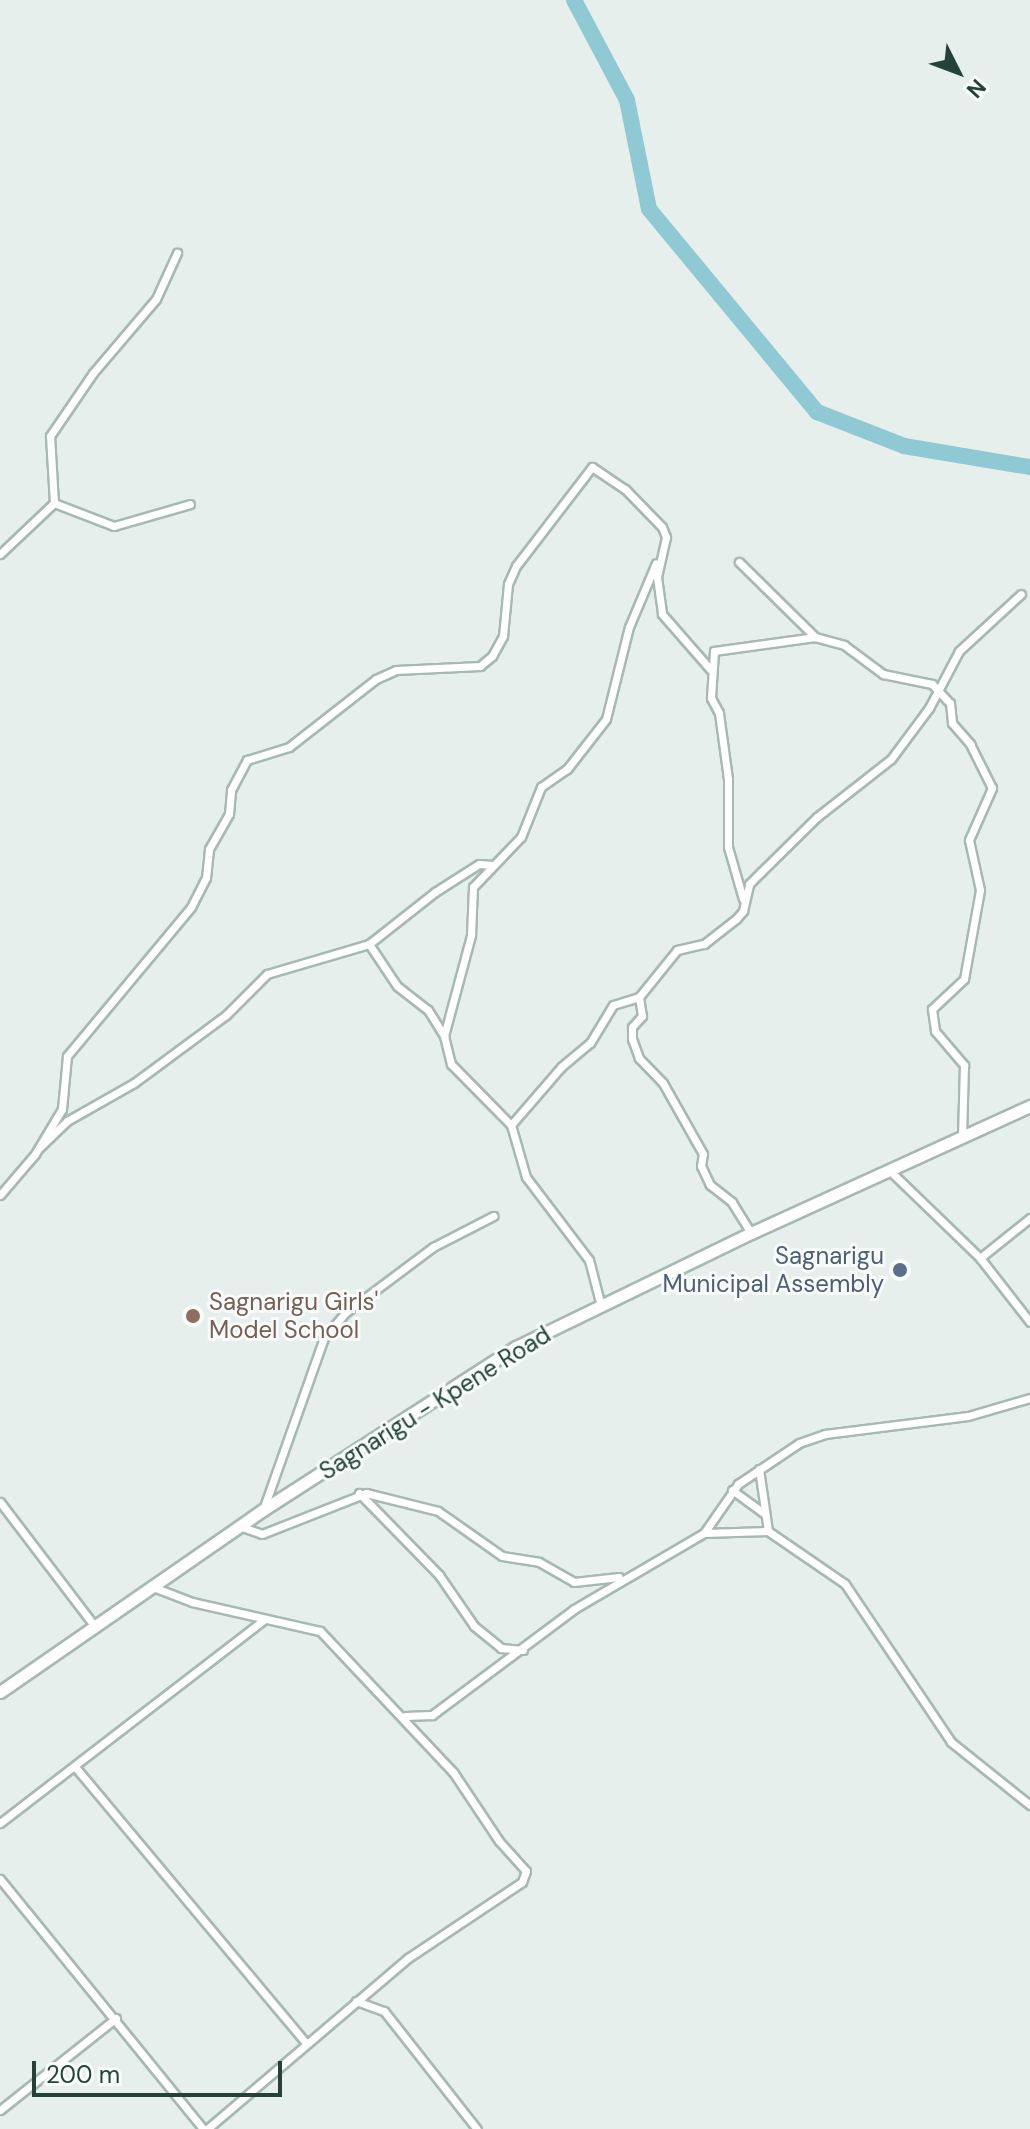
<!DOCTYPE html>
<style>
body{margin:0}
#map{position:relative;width:1030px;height:2129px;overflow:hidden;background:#e6efeb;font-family:"DM Sans",sans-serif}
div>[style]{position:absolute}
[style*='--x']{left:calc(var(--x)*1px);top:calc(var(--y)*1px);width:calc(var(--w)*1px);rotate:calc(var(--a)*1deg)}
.river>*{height:16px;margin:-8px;padding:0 8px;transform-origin:8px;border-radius:8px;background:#8ec9d4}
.roads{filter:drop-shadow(2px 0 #a8b8b2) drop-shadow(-2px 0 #a8b8b2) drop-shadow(0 2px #a8b8b2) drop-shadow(0 -2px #a8b8b2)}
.street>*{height:7px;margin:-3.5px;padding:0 3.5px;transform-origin:3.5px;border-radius:3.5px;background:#fff}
.secondary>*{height:11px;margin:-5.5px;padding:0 5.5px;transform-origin:5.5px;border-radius:5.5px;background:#fff}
.dots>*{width:22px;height:22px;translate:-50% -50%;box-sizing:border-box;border:4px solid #f7fbf9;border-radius:50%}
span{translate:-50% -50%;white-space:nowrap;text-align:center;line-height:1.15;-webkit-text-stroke:6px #f7fbf9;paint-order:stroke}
.service-label{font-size:24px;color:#4e5e75}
.right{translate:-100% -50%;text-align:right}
.education-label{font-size:24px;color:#785e54}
.left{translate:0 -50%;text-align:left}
.street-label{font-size:24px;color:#24423a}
.north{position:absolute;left:918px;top:32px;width:80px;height:80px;-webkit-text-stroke:6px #f7fbf9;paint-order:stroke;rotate:132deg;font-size:22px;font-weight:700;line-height:32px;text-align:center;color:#24423a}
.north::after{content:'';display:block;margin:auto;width:28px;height:36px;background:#24423a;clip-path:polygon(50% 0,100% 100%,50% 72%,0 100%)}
.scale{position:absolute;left:32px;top:2061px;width:250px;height:36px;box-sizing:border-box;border:4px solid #24423a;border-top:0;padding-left:10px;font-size:24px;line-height:28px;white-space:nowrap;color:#24423a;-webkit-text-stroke:6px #f7fbf9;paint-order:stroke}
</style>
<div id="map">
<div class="river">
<i style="--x:574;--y:0;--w:113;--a:62.1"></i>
<i style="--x:627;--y:100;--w:111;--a:78.6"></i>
<i style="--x:649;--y:209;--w:264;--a:50.4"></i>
<i style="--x:817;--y:412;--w:93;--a:21.3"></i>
<i style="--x:904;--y:446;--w:128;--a:9.5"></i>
</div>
<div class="roads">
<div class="street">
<i style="--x:54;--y:503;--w:64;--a:21"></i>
<i style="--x:114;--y:526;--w:79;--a:-16.1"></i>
<i style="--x:0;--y:554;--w:74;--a:-43.4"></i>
<i style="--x:54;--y:503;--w:67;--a:-93.4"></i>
<i style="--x:50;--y:436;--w:76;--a:-55.7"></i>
<i style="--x:93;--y:373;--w:97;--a:-49.6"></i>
<i style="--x:156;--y:299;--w:51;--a:-65.5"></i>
<i style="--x:739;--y:562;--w:107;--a:44.6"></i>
<i style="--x:743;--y:899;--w:54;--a:-106.1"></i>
<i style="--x:728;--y:847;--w:68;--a:-90"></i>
<i style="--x:728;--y:779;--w:67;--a:-97.8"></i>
<i style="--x:719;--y:713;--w:17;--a:-118"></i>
<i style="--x:711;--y:698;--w:47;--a:-86.3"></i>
<i style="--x:714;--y:651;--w:102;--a:-7.9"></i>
<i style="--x:815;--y:637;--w:30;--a:15"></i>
<i style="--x:844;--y:645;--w:49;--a:36.6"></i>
<i style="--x:883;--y:674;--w:50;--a:11.5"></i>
<i style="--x:932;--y:684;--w:26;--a:47"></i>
<i style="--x:950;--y:703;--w:20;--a:84"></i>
<i style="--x:952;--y:723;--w:28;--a:49"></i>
<i style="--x:970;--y:744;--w:49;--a:63.4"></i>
<i style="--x:992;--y:788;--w:57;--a:113.9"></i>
<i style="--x:969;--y:840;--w:51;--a:77.6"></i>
<i style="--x:980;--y:890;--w:90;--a:100.2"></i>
<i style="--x:964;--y:979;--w:44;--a:136.8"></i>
<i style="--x:932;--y:1009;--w:22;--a:82"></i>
<i style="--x:935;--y:1031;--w:45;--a:49.5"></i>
<i style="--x:964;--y:1065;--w:72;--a:91.6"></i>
<i style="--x:369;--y:944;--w:84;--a:-38.2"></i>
<i style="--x:435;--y:892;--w:52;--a:-32.5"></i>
<i style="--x:479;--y:864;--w:14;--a:4"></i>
<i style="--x:444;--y:1036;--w:105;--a:-75"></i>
<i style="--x:471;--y:935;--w:48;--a:-87.6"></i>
<i style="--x:473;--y:887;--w:69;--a:-46.2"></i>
<i style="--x:521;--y:837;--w:54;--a:-68.2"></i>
<i style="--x:541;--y:787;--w:32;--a:-35"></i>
<i style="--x:567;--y:769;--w:63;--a:-52"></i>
<i style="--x:606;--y:719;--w:95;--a:-76"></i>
<i style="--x:629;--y:627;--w:69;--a:-67.1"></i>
<i style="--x:511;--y:1125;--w:77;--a:-49.2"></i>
<i style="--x:561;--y:1067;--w:38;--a:-40"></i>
<i style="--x:590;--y:1043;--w:44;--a:-58.8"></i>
<i style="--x:613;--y:1005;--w:27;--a:-17"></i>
<i style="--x:39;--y:1148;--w:39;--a:-44"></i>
<i style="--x:67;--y:1121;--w:77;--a:-29.6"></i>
<i style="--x:134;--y:1083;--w:114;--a:-36.5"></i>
<i style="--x:226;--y:1015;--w:58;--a:-45"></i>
<i style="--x:267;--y:974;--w:106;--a:-16.4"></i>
<i style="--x:369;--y:944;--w:50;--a:56.3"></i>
<i style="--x:397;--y:986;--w:39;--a:38"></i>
<i style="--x:428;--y:1010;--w:31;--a:58"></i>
<i style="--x:444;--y:1036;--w:29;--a:76"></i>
<i style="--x:451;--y:1064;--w:86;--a:45.5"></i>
<i style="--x:511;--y:1125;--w:54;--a:73.9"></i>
<i style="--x:526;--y:1177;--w:104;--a:52.8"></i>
<i style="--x:589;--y:1260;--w:48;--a:75.4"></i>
<i style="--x:890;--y:1171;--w:125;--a:44"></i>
<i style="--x:980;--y:1258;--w:81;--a:52"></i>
<i style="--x:0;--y:1195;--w:54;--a:-49.5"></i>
<i style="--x:35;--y:1154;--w:52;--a:-59"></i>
<i style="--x:62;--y:1109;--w:53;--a:-84.6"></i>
<i style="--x:67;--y:1056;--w:194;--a:-50.2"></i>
<i style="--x:191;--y:907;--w:33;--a:-63"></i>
<i style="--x:206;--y:878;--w:29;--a:-84"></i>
<i style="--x:209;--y:849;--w:40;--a:-60.3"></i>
<i style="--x:229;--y:814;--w:24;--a:-85"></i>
<i style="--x:231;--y:790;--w:34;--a:-62"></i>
<i style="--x:247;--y:760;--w:44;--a:-17.2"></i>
<i style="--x:289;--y:747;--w:110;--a:-38"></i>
<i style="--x:376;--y:679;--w:22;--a:-24"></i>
<i style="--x:396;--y:670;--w:84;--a:-2.7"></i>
<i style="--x:480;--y:666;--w:16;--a:-40"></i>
<i style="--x:492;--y:656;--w:23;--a:-61"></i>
<i style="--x:503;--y:636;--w:52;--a:-84.5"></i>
<i style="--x:508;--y:584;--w:20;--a:-66"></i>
<i style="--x:516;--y:566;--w:125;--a:-52.5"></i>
<i style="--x:592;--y:467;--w:40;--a:34"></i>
<i style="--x:625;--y:489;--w:53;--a:45.8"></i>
<i style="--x:662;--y:527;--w:11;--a:68"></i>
<i style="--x:666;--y:537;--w:41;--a:102.7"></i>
<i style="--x:657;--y:577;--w:37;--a:82"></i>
<i style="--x:662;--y:614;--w:73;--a:48.9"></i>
<i style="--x:751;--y:1233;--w:36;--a:-122"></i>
<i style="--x:732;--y:1202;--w:28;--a:-142"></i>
<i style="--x:710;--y:1185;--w:21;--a:-115"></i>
<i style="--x:701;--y:1166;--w:12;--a:-81"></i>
<i style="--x:703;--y:1154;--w:81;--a:-119.4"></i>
<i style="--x:663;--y:1083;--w:35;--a:-134"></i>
<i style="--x:639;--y:1058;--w:20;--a:-110"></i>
<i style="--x:632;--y:1039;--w:12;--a:-90"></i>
<i style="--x:632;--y:1027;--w:15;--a:-48"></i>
<i style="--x:642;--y:1016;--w:19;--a:-99"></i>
<i style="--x:639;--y:997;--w:60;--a:-51"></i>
<i style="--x:677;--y:950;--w:28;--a:-13"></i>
<i style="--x:704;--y:944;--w:41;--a:-38"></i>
<i style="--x:736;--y:919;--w:11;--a:-49"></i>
<i style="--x:743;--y:911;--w:28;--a:-77"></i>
<i style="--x:749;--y:884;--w:17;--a:-45"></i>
<i style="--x:761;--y:872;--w:78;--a:-44.5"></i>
<i style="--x:817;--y:817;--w:94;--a:-38.1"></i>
<i style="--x:891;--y:759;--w:64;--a:-53.3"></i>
<i style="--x:929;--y:708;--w:64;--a:-62.2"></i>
<i style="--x:959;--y:651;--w:84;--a:-42.6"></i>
<i style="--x:980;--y:1258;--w:64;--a:-38.7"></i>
<i style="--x:759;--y:1469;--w:63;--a:81.7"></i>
<i style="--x:732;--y:1490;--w:41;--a:36"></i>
<i style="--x:359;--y:1493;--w:115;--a:45.7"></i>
<i style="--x:439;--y:1575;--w:62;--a:55.5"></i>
<i style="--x:474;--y:1626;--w:35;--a:39"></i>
<i style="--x:501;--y:1648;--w:22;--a:5"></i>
<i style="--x:0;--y:1502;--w:158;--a:52.7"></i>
<i style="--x:264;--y:1507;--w:179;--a:-70.5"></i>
<i style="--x:324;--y:1338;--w:33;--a:-50"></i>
<i style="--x:345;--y:1313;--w:110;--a:-36.9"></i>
<i style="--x:433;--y:1247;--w:68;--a:-27.3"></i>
<i style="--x:242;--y:1527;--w:21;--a:19"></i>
<i style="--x:262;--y:1534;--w:112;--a:-21.5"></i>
<i style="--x:366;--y:1493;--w:74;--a:14"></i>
<i style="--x:438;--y:1511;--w:78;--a:35.1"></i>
<i style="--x:502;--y:1556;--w:37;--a:9"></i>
<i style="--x:539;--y:1562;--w:40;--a:29.7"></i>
<i style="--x:574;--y:1582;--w:45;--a:-6.3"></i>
<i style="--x:704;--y:1533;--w:64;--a:-1.8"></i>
<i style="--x:768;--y:1531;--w:93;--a:34.5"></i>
<i style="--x:845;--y:1584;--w:190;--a:56.1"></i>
<i style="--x:951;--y:1742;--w:101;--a:38.6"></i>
<i style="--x:153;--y:1587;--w:42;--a:21"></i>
<i style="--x:192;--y:1602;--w:131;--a:12.8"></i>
<i style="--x:320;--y:1631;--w:194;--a:46.7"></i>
<i style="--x:453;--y:1772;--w:83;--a:56.3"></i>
<i style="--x:499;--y:1841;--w:40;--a:48"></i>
<i style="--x:526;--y:1871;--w:12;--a:110"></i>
<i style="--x:522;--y:1882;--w:137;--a:146.3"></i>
<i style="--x:408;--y:1958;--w:264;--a:139.6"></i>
<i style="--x:405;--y:1716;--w:27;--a:-2"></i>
<i style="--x:432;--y:1715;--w:177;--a:-36.7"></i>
<i style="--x:574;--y:1609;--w:151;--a:-30.3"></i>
<i style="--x:704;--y:1533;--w:60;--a:-55.2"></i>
<i style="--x:738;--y:1484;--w:73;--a:-33.9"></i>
<i style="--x:799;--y:1443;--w:28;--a:-19"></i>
<i style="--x:825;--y:1434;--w:144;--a:-7.2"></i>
<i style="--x:968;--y:1416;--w:65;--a:-16.2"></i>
<i style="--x:76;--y:1768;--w:357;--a:50.1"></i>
<i style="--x:0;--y:1823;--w:333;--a:-37.6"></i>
<i style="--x:0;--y:1879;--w:322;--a:50.9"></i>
<i style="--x:356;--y:2001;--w:30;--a:20"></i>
<i style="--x:384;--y:2011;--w:150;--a:51.8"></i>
<i style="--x:0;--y:2110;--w:148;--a:-38.4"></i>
</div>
<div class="secondary">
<i style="--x:0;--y:1692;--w:320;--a:-34.7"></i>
<i style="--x:263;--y:1510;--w:301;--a:-32.8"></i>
<i style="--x:516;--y:1347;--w:261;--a:-25.9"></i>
<i style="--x:751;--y:1233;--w:307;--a:-24.5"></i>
</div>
</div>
<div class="dots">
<i style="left:900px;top:1270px;background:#5c6f8a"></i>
<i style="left:193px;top:1316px;background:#8d6e63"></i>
</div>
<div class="service-label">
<span class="right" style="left:884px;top:1270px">Sagnarigu<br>Municipal Assembly</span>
</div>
<div class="education-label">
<span class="left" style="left:209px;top:1316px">Sagnarigu Girls'<br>Model School</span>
</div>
<div class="street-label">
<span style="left:435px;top:1403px;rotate:-32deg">Sagnarigu - Kpene Road</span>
</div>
<div class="north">N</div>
<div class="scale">200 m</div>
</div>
